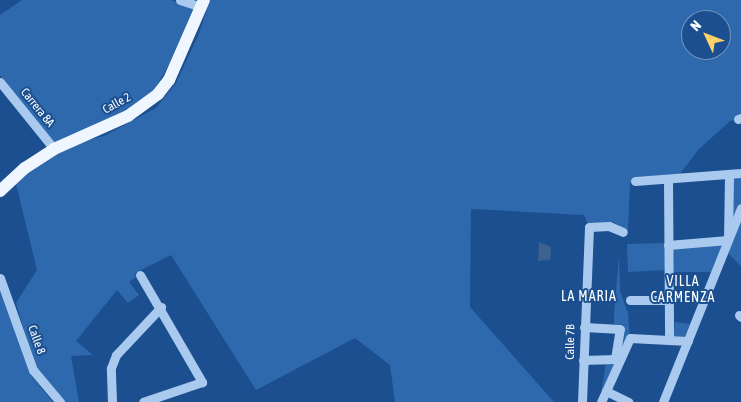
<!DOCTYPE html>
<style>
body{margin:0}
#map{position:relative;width:741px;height:402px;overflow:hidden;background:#1b4f8f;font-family:"Asap Condensed",sans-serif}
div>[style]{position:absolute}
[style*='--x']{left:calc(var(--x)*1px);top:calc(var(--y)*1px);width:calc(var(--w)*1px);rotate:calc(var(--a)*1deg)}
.green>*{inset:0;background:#2e69ad}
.water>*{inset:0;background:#3c6290}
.minor>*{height:9px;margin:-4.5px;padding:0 4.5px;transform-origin:4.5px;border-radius:4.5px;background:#a9c9ee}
.major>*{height:12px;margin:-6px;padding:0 6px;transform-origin:6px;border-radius:6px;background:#f0f6ff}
span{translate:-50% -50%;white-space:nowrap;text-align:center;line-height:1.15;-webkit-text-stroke:4px #1b4f8f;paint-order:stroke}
.street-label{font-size:12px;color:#fff}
.neighbourhood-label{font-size:14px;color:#fff;letter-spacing:1px}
.north{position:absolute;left:681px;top:10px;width:50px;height:50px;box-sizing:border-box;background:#1b4f8f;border:1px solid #7695bc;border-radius:50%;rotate:313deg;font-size:14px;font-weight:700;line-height:20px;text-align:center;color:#fff}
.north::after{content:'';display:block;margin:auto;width:18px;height:22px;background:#ffd166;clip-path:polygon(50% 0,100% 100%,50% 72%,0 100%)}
</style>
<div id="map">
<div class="green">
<i style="clip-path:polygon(22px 0,171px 0,194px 8px,171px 62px,152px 93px,126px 113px,55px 145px,0 75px,0 15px)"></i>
<i style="clip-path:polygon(evenodd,210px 0,741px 0,741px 116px,729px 122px,698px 150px,680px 174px,634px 177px,630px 184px,628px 230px,613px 222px,589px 227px,584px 215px,471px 209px,470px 307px,554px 402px,395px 402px,390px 365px,355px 338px,256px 390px,171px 255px,135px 273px,136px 277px,129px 282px,139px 295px,128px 303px,117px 290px,76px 341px,93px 355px,71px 356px,79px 402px,63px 402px,35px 367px,16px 303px,37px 270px,16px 184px,30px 170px,71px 145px,104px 136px,156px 108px,176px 83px,198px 36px,210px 0,691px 20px,721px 20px,721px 50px,691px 50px,691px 20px)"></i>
<i style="clip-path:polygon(741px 174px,741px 203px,730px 232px,730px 179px)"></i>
<i style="clip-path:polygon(741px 218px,741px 266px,727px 252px)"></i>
<i style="clip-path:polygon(665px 243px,666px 270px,628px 272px,627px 244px)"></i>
<i style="clip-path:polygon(724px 243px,711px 272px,674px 272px,673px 246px)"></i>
<i style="clip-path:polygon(619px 256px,620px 291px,628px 313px,630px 339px,600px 402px,606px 362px,620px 357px,624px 325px,614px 324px,614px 314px)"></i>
<i style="clip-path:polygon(0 290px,32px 377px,53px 402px,0 402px)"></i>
<i style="clip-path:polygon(675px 322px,690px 324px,684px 337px,674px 336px)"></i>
</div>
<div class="water">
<i style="clip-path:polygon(539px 242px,551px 247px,550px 260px,538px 261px)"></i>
</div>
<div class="minor">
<i style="--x:180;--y:0;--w:22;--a:18"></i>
<i style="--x:0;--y:82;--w:86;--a:51.1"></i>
<i style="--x:738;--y:119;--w:3;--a:-18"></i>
<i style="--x:668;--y:179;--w:161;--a:89.6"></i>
<i style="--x:635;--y:181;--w:106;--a:-4.3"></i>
<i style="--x:668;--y:245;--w:60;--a:-4.8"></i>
<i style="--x:728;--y:240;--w:66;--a:-89.1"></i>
<i style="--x:140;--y:275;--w:124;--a:59.9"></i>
<i style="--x:202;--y:382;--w:62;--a:161.3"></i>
<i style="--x:0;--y:278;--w:98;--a:70.3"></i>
<i style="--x:33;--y:370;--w:42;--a:49.8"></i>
<i style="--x:630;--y:300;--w:38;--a:0"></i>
<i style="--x:739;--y:315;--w:3;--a:45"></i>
<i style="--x:583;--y:360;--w:32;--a:-2"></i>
<i style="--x:615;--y:359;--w:30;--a:-81"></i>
<i style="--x:620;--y:329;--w:36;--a:-177"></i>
<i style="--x:606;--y:391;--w:25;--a:26"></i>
<i style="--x:112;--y:402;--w:34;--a:-92"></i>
<i style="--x:111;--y:368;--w:14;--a:-69"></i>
<i style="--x:116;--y:355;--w:66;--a:-46.8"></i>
<i style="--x:582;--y:402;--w:175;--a:-87.7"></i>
<i style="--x:589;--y:227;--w:20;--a:-3"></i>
<i style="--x:609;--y:226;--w:15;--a:23"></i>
<i style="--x:601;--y:402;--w:70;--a:-65.6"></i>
<i style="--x:630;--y:338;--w:58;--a:3"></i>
<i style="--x:663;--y:402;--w:209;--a:-68.1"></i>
</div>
<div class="major">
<i style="--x:0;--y:191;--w:34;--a:-43"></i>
<i style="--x:25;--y:168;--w:35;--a:-33"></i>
<i style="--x:54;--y:149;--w:81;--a:-24"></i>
<i style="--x:128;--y:116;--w:37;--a:-36"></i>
<i style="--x:158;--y:94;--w:18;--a:-52"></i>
<i style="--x:169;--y:80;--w:87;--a:-66.4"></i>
</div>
<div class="street-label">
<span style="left:117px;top:104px;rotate:-29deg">Calle 2</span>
<span style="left:37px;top:108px;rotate:51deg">Carrera 8A</span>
<span style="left:36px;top:340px;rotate:70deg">Calle 8</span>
<span style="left:571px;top:342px;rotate:-89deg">Calle 7B</span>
</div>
<div class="neighbourhood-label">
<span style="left:683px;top:289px">VILLA<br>CARMENZA</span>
<span style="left:589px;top:296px">LA MARIA</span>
</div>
<div class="north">N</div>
</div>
